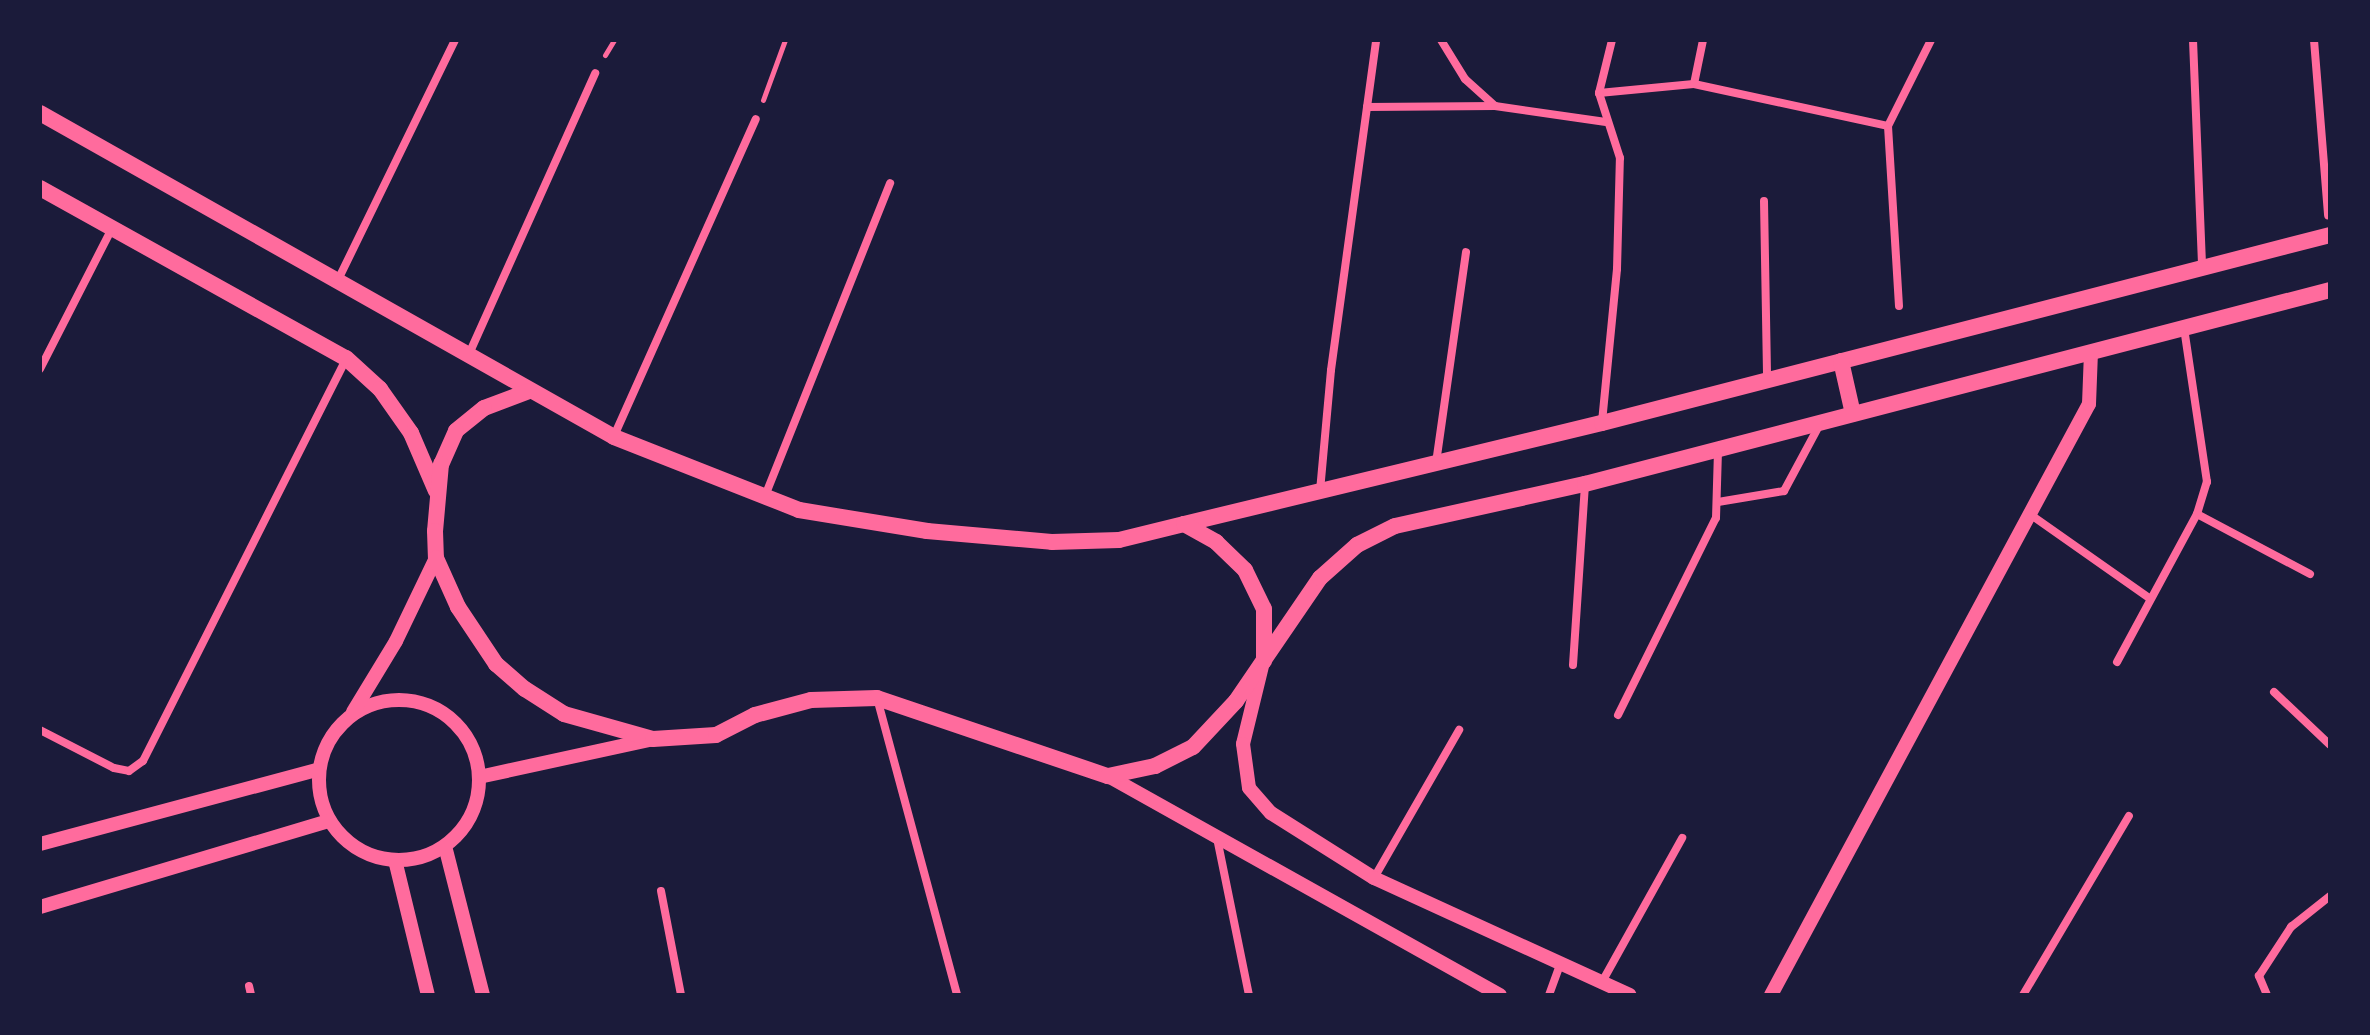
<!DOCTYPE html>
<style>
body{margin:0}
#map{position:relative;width:2370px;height:1035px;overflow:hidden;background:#1b1b3a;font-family:Barlow,sans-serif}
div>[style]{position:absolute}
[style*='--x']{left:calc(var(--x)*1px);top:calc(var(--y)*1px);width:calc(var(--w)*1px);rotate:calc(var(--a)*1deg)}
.path>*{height:5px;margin:-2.5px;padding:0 2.5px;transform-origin:2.5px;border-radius:2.5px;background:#ff6b9d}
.minor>*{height:8px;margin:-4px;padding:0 4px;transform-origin:4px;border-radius:4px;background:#ff6b9d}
.tertiary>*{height:14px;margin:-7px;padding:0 7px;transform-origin:7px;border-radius:7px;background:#ff6b9d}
.tertiary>.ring{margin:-7px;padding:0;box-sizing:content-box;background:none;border:14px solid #ff6b9d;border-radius:50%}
.secondary>*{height:16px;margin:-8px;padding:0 8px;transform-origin:8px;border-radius:8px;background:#ff6b9d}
span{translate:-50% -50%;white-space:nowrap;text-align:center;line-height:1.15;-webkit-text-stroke:8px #1b1b3a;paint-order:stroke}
.frame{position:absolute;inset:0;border:42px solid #1b1b3a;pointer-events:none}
</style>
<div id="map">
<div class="path">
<i style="--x:605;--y:55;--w:17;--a:-59"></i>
<i style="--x:763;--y:100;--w:64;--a:-69.9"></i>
</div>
<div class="minor">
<i style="--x:1441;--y:40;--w:46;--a:58.4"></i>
<i style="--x:1465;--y:79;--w:40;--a:42"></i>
<i style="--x:2193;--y:40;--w:228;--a:87.7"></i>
<i style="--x:2314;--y:40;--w:176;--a:85.4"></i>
<i style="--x:1694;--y:84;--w:45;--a:-78.4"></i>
<i style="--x:1599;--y:93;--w:95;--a:-5.4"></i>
<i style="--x:1694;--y:84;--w:198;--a:12.2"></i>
<i style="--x:1367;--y:107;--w:128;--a:-0.4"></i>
<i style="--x:1495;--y:106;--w:112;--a:8.2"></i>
<i style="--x:1764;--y:201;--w:179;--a:89"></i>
<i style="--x:336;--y:284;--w:271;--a:-64"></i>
<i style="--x:1899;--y:306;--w:180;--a:-93.5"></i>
<i style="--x:1888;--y:126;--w:96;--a:-63.4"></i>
<i style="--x:469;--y:354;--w:308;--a:-65.8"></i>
<i style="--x:40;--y:369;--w:158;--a:-62.9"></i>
<i style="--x:1602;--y:422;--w:154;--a:-84.4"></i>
<i style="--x:1617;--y:269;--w:111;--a:-88.5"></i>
<i style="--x:1620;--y:158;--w:68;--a:-107.9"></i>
<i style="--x:1599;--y:93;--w:55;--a:-76.2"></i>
<i style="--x:614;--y:436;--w:347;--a:-65.9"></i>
<i style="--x:1436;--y:463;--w:213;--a:-81.9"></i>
<i style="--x:1320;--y:491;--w:121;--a:-84.8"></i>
<i style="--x:1331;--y:370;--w:333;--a:-82.2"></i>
<i style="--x:765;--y:496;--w:337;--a:-68.2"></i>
<i style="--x:1718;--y:502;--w:67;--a:-9.5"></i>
<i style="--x:1784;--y:491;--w:76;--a:-61.8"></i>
<i style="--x:2197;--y:514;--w:128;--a:28"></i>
<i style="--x:2031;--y:515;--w:144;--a:35.1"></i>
<i style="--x:2117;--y:662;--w:168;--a:-61.6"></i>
<i style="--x:2197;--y:514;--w:34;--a:-73"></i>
<i style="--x:2207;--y:482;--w:156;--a:-98.5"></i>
<i style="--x:1573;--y:665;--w:180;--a:-86.2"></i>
<i style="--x:2274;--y:692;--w:77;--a:43.4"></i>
<i style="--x:877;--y:698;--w:308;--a:74.9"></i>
<i style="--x:1618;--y:715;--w:220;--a:-63.6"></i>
<i style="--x:1716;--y:518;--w:68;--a:-88.3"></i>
<i style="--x:40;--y:730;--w:83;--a:27.2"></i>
<i style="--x:114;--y:768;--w:15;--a:11"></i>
<i style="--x:129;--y:771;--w:17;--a:-36"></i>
<i style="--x:143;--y:761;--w:450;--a:-63.2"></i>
<i style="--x:1217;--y:838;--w:160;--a:78.5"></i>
<i style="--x:1374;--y:878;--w:171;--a:-60.1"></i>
<i style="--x:661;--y:891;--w:106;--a:79.1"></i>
<i style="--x:1602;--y:982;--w:165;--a:-60.9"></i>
<i style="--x:249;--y:986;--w:9;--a:77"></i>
<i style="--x:1549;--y:995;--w:35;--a:-70"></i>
<i style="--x:2023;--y:995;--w:208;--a:-59.4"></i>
<i style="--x:2267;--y:995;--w:21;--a:-113"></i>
<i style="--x:2259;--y:976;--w:59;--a:-56.9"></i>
<i style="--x:2291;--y:927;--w:50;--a:-38.5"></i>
</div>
<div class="tertiary">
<i style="--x:1262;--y:666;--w:80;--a:103.7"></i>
<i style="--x:1243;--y:744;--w:44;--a:82.2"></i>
<i style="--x:1249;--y:788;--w:33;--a:49"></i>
<i style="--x:1271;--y:813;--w:122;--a:32.3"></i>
<i style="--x:1374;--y:878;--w:281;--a:24.6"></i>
<i class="ring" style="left:319px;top:700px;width:146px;height:146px"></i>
<i style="--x:353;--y:712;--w:83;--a:-58.8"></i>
<i style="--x:396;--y:641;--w:92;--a:-64.3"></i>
<i style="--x:1108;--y:776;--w:449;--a:29.2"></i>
<i style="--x:479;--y:777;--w:178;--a:-12.3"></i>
<i style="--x:40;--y:844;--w:289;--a:-15"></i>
<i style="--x:445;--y:846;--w:154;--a:75.7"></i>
<i style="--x:395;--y:860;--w:139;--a:76.3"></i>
<i style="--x:40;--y:907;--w:302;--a:-16.6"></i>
<i style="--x:1771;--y:995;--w:671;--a:-61.72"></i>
<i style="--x:2089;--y:404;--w:52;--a:-87.8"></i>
</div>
<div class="secondary">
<i style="--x:40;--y:113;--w:659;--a:29.44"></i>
<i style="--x:614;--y:437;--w:199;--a:21.5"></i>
<i style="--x:799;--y:510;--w:130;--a:9.3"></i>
<i style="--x:927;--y:531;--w:125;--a:5"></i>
<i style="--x:1052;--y:542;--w:67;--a:-1.7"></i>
<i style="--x:1119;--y:540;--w:67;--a:-13.8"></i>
<i style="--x:1184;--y:524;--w:430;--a:-13.6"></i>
<i style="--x:1602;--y:423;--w:752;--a:-14.48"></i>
<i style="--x:40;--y:188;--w:350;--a:29.1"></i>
<i style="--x:346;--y:358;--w:46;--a:42.4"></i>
<i style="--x:380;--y:389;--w:54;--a:54.8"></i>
<i style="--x:411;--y:433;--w:63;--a:66.7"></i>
<i style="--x:1841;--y:361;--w:54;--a:77.2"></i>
<i style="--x:529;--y:391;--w:48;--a:159.3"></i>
<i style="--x:484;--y:408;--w:36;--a:141"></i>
<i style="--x:456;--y:431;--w:36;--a:114"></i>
<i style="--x:441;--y:464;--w:67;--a:95.1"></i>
<i style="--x:435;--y:531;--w:27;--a:88"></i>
<i style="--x:436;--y:558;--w:54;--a:65.8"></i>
<i style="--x:458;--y:607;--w:69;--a:56.3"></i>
<i style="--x:496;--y:664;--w:38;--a:41"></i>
<i style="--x:525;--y:689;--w:46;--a:32.7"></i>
<i style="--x:564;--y:714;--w:92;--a:15.7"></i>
<i style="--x:653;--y:739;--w:63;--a:-3.6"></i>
<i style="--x:716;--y:735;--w:44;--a:-27.1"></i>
<i style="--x:755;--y:715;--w:58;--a:-15"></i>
<i style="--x:811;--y:700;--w:66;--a:-1.7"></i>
<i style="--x:877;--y:698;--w:244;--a:18.7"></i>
<i style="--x:1108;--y:776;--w:48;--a:-12"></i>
<i style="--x:1155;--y:766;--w:42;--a:-26.6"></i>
<i style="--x:1193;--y:747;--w:63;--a:-46.9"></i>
<i style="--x:1236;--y:701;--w:149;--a:-55.7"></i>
<i style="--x:1320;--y:578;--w:50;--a:-41.7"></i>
<i style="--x:1357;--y:545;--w:42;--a:-26.6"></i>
<i style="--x:1395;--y:526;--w:195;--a:-12.5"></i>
<i style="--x:1585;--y:484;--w:770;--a:-14.6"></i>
<i style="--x:1184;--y:524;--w:37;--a:29"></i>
<i style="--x:1216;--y:542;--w:40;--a:44"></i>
<i style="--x:1245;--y:570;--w:43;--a:64"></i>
<i style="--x:1264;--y:609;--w:52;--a:90"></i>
</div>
<div class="frame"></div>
</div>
